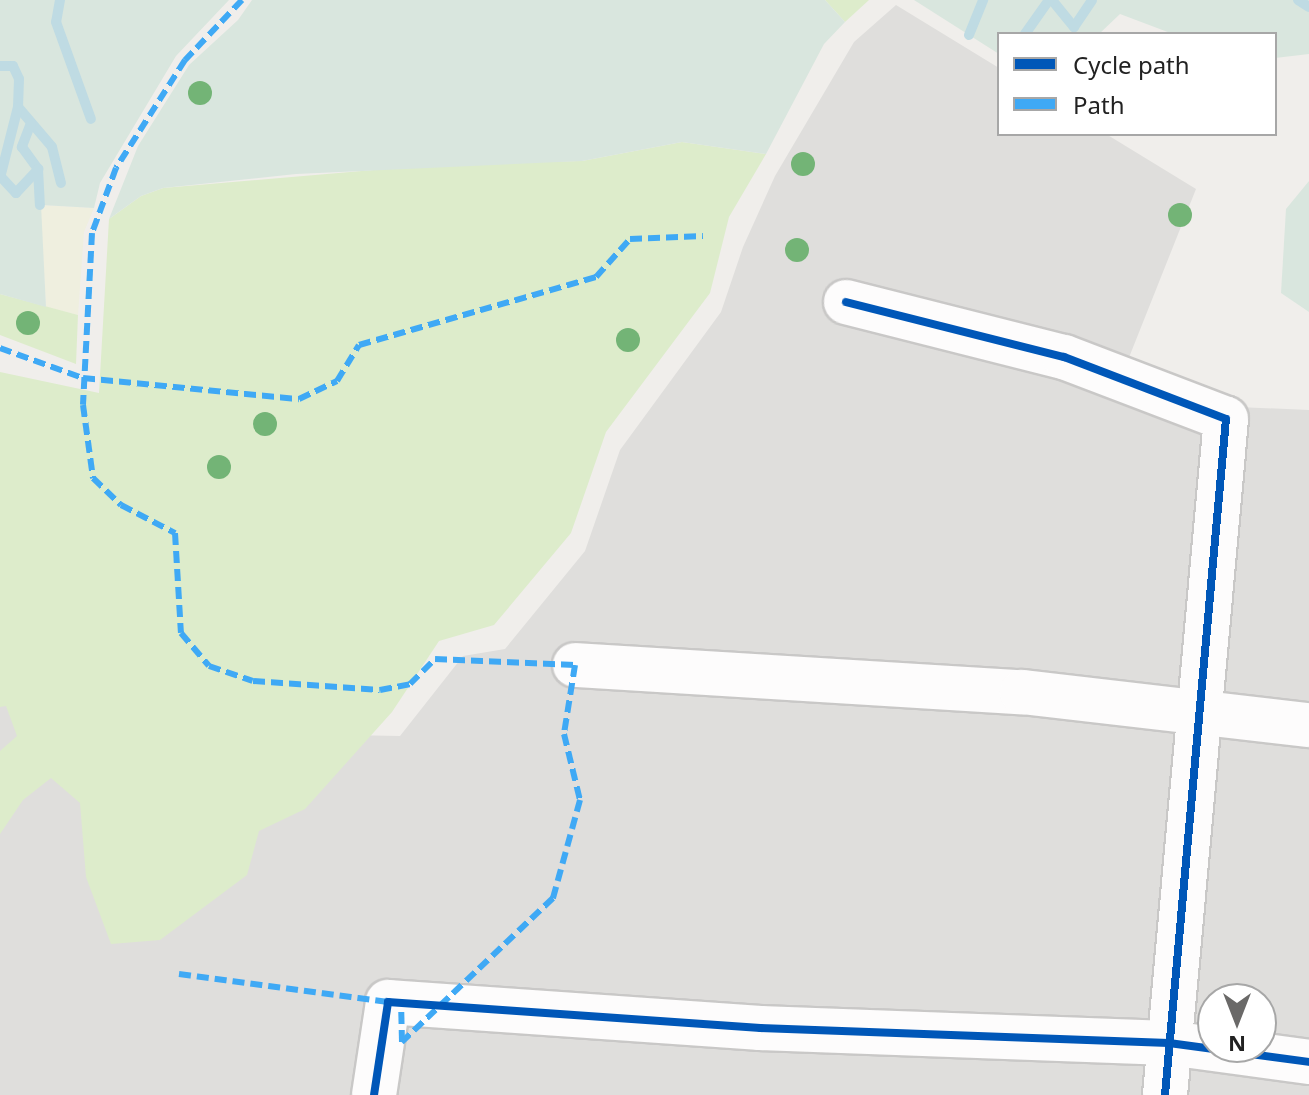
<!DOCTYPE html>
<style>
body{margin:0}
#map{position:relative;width:1309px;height:1095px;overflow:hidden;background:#f0eeeb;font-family:"Noto Sans",sans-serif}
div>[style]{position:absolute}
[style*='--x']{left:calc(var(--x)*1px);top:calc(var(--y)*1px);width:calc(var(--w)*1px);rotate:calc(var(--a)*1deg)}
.residential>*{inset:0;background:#dfdedc}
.farmland>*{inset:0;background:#efefdf}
.grass>*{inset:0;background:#ddeccb}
.wetland>*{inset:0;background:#d9e6de}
.stream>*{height:10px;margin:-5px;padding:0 5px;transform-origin:5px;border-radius:5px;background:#bfdbe3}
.roads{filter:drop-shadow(2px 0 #c9c8c7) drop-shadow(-2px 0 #c9c8c7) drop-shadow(0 2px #c9c8c7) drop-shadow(0 -2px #c9c8c7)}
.minor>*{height:44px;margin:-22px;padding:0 22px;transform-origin:22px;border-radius:22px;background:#fdfcfc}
.quiet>*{height:6px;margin-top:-3px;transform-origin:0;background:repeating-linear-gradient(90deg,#3fa9f5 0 12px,transparent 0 18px)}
.cycleway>*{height:8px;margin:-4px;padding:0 4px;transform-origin:4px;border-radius:4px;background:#0057b8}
.trees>*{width:24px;height:24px;margin:-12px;border-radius:50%;background:#73b476}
span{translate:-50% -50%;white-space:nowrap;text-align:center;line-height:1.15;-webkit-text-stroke:8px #fff;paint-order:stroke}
.legend{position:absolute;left:997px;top:32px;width:280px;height:104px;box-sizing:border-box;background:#fff;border:2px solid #a7a7a7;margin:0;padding:10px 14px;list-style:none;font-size:24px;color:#222}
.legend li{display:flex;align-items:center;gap:16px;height:40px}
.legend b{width:40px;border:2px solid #a7a7a7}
.north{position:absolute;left:1197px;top:983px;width:80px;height:80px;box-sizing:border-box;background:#fff;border:2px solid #a7a7a7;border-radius:50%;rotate:180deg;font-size:22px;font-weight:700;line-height:32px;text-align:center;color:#222}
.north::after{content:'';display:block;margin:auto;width:28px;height:36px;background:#6a6968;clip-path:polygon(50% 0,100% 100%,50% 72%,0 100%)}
</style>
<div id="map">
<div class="residential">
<i style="clip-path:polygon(evenodd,896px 5px,999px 68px,999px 134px,1106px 134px,1196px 189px,1124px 370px,1214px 406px,1309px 410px,1309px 1095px,0 1095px,0 648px,346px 735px,400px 736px,463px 656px,505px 649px,585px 551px,620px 450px,721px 312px,743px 247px,775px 176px,854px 42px,896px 5px,1213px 999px,1261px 999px,1261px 1047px,1213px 1047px,1213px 999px)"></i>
</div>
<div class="farmland">
<i style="clip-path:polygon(40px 205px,94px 208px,84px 232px,78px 315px,46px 307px)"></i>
</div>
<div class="grass">
<i style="clip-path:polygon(825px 0,869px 0,845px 22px)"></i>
<i style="clip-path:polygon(682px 142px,766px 154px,729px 217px,710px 293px,606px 432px,571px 533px,494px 625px,439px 641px,392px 712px,305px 809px,259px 831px,247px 875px,160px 940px,111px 944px,86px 877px,80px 803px,51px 778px,23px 800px,0 834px,0 751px,17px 736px,6px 706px,0 707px,0 372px,99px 393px,109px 219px,141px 196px,163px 188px,443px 164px,582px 161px)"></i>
<i style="clip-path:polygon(0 294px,78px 315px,76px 364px,0 335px)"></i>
</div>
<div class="wetland">
<i style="clip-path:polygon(0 0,229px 0,176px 56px,100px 183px,94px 208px,41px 205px,46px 307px,0 294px)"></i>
<i style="clip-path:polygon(252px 0,825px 0,845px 22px,824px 44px,766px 154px,682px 142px,582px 161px,296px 174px,163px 188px,141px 196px,109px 219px,138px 146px,189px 65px,238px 20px)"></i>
<i style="clip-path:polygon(914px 0,1309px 0,1309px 54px,1275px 58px,1275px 34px,1173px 34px,1120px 14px,1099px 34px,999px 34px,999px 54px)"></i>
<i style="clip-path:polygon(1309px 181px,1309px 312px,1281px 293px,1286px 209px)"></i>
</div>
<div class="stream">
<i style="--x:60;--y:0;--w:22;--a:100"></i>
<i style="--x:56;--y:22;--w:103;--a:70.2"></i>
<i style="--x:1052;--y:0;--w:35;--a:51"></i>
<i style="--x:1074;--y:27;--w:32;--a:-56"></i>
<i style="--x:1298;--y:0;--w:13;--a:32"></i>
<i style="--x:1025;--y:34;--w:42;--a:-54.8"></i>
<i style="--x:969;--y:35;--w:38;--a:-68"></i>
<i style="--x:0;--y:66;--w:13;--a:0"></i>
<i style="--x:13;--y:66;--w:14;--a:65"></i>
<i style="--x:19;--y:79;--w:28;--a:92"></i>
<i style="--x:18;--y:107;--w:52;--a:49.6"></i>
<i style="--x:52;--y:147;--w:37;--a:76"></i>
<i style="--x:31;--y:123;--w:26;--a:111"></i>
<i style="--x:22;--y:147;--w:27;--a:54"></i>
<i style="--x:38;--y:169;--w:36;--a:87"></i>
<i style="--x:1;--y:177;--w:22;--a:47"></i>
<i style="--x:16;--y:193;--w:33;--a:-47"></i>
<i style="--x:0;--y:178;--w:73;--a:-75.8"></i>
</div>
<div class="roads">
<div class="minor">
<i style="--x:846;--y:302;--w:225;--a:14.2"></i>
<i style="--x:1064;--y:357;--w:173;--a:20.9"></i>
<i style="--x:1226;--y:419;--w:679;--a:95.16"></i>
<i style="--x:575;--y:665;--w:448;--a:3.5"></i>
<i style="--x:1022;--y:692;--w:289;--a:6.6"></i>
<i style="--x:374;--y:1095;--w:94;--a:-81.4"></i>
<i style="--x:388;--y:1002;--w:373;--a:4"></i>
<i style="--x:760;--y:1028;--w:409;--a:2.1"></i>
<i style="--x:1169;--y:1043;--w:141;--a:7.7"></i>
</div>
</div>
<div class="quiet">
<i style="--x:242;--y:0;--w:83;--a:133.5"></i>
<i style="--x:185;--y:60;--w:128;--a:122.6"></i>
<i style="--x:116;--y:168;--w:69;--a:110.3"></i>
<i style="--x:92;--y:233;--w:172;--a:93"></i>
<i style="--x:83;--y:405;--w:74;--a:82.2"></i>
<i style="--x:93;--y:478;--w:39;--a:44"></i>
<i style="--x:121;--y:505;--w:61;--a:27.4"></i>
<i style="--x:175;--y:533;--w:100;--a:86.6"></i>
<i style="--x:181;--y:633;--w:43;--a:49.7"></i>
<i style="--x:209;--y:666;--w:46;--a:18.8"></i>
<i style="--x:253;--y:681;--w:127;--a:4.1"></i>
<i style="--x:380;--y:690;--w:31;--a:-11"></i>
<i style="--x:410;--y:684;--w:35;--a:-45"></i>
<i style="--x:435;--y:659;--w:140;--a:2.5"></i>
<i style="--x:575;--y:665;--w:70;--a:99.1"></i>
<i style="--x:564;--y:734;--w:68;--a:76.4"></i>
<i style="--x:580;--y:800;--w:102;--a:105.4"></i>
<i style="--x:553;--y:898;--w:209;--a:136.4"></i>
<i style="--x:402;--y:1042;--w:40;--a:-91.4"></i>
<i style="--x:0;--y:348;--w:88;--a:19.9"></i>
<i style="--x:83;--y:378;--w:217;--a:5.6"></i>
<i style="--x:299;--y:399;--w:42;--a:-25.3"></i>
<i style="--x:337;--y:381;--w:42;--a:-58.6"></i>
<i style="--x:359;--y:345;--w:247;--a:-16"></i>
<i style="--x:596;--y:277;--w:51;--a:-48.2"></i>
<i style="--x:630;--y:239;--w:73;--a:-2.4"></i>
<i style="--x:179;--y:974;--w:211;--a:7.6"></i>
</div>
<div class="cycleway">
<i style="--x:846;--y:302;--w:225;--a:14.2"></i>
<i style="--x:1064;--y:357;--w:173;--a:20.9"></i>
<i style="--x:1226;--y:419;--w:679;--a:95.16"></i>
<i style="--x:374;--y:1095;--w:94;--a:-81.4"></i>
<i style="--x:388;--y:1002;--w:373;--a:4"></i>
<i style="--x:760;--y:1028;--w:409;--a:2.1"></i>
<i style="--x:1169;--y:1043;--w:141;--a:7.7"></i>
</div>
<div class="trees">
<i style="left:200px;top:93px"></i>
<i style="left:803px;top:164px"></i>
<i style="left:1180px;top:215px"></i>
<i style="left:797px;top:250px"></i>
<i style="left:28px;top:323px"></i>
<i style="left:628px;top:340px"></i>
<i style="left:265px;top:424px"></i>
<i style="left:219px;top:467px"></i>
</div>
<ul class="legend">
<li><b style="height:10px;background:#0057b8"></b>Cycle path</li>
<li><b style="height:10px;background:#3fa9f5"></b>Path</li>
</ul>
<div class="north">N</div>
</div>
